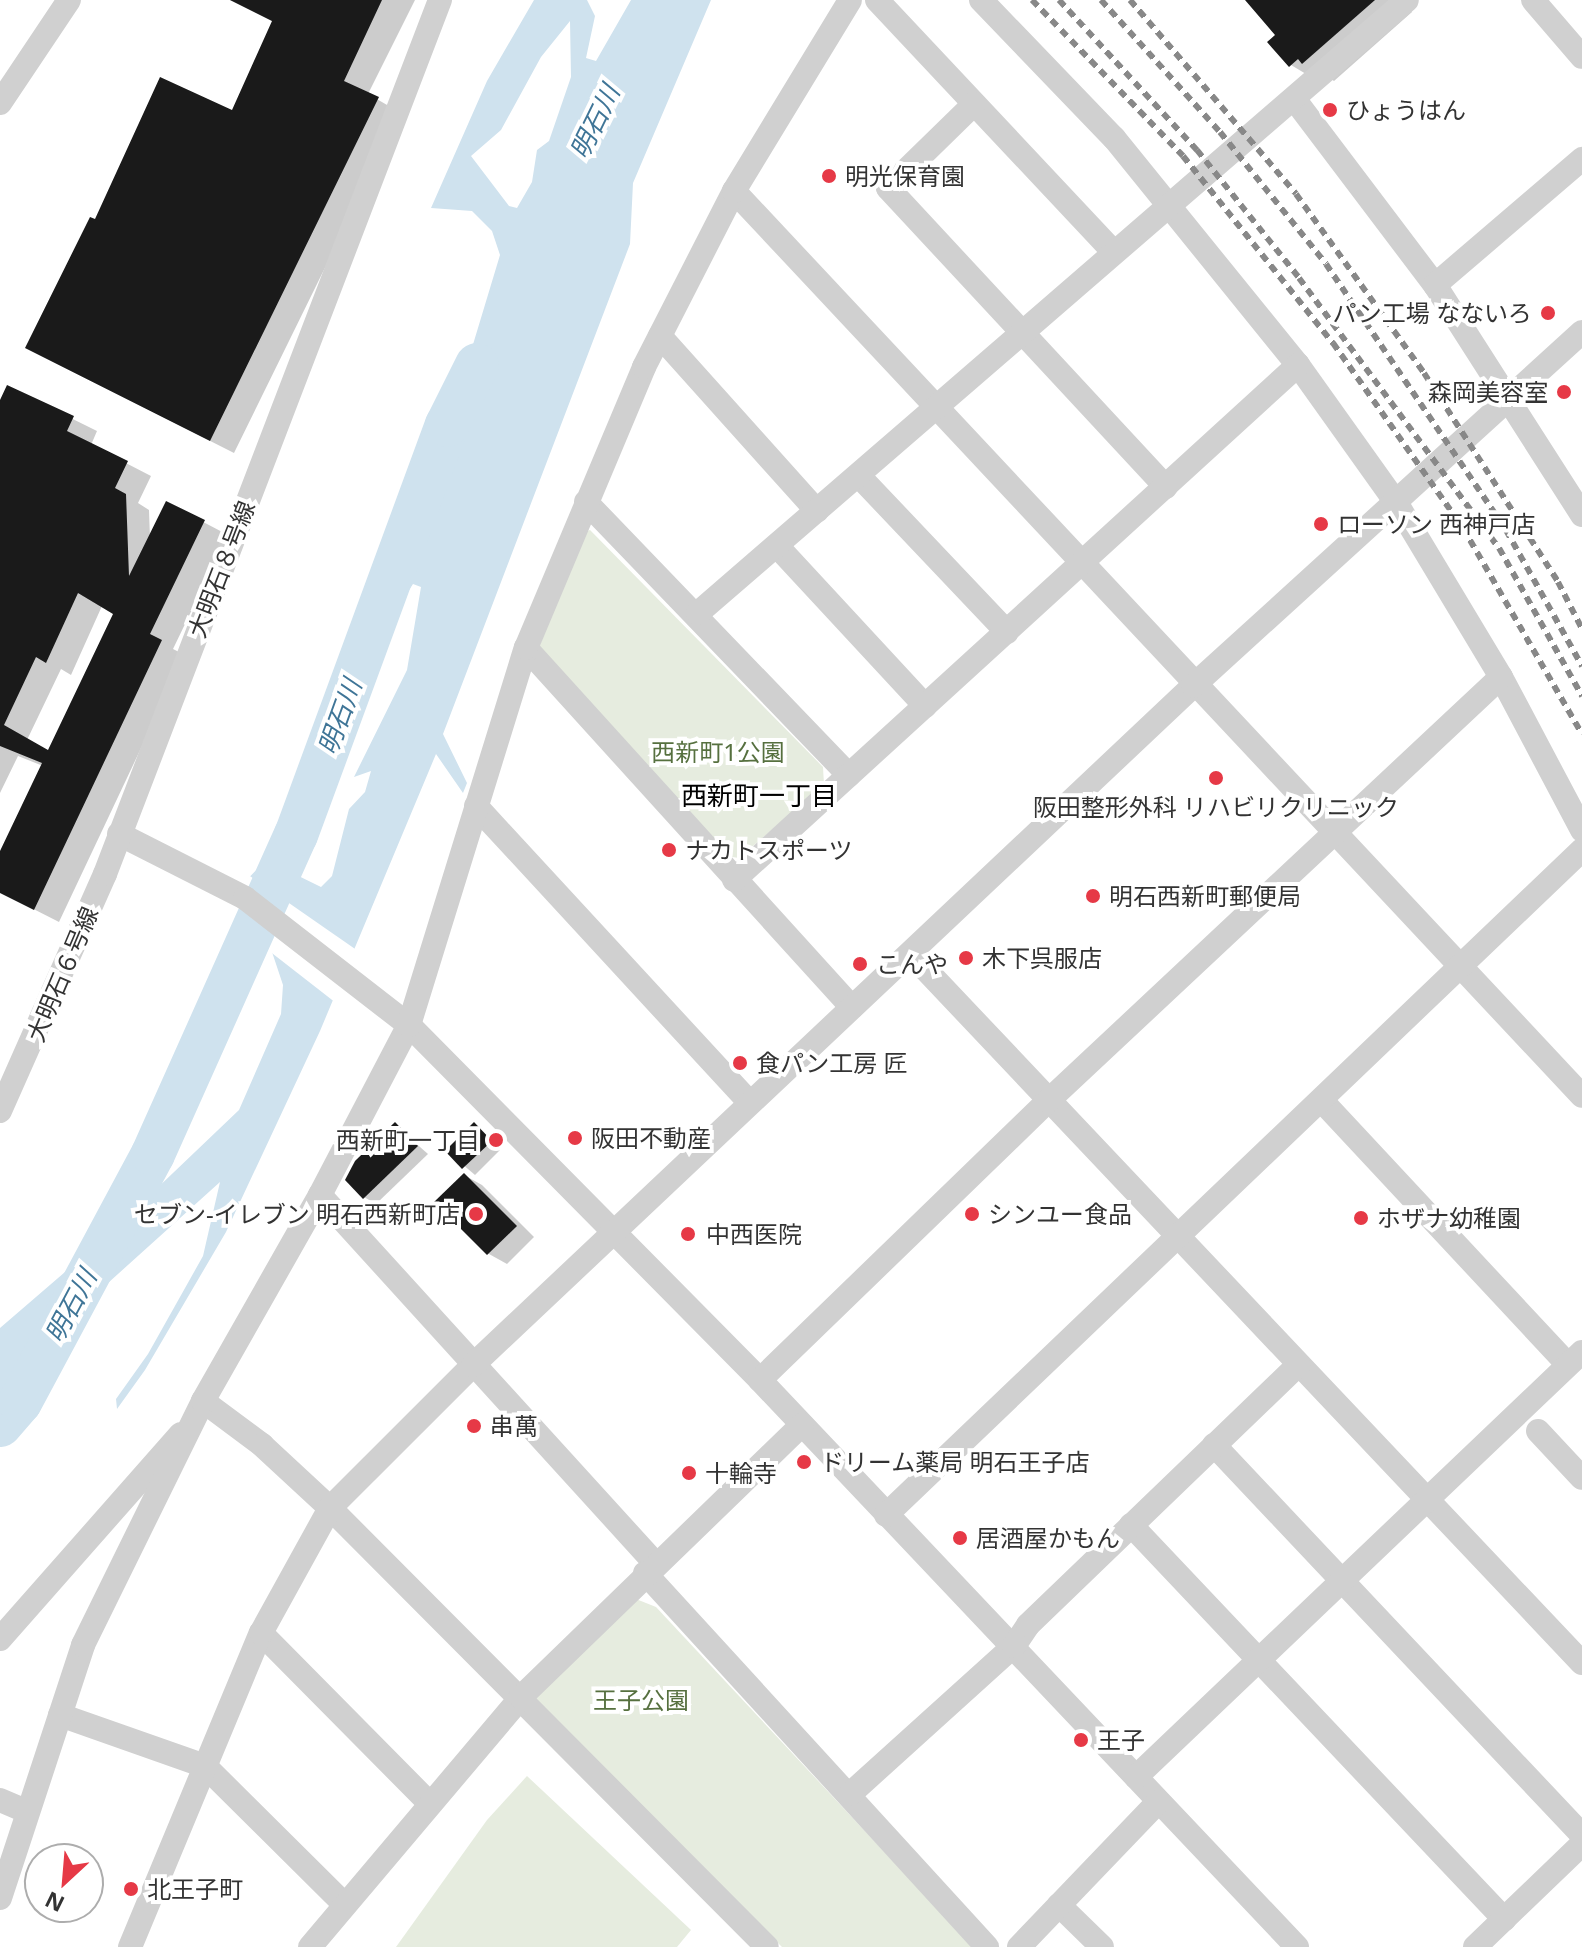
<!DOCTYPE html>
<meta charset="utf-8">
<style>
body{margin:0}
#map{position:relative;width:1582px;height:1947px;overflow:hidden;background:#fff;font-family:"Noto Sans","Noto Sans JP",sans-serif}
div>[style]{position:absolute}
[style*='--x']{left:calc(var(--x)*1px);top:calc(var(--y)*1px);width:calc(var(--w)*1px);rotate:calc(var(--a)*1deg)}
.green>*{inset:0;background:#e6ecdf}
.water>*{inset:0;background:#cfe2ee}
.pier>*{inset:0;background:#fff}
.shadow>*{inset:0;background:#0003}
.river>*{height:44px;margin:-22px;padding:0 22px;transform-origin:22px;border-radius:22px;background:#cfe2ee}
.building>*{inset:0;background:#1a1a1a}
.minor>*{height:24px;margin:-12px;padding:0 12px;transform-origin:12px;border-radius:12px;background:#d0d0d0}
.rail>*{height:6px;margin-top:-3px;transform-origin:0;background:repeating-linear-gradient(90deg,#888 0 8px,transparent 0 14px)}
.dots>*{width:22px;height:22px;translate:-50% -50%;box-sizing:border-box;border:4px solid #fff;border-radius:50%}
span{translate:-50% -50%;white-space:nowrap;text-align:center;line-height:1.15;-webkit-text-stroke:8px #fff;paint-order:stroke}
.poi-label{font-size:24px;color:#333}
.left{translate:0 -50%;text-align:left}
.right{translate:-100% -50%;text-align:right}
.street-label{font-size:24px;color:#333}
.park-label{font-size:24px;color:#56703f}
.water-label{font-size:26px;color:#3f7597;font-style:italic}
.neighbourhood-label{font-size:26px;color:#000}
.north{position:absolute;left:24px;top:1843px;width:80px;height:80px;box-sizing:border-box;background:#fff;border:2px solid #adadad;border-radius:50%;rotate:206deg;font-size:22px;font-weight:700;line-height:32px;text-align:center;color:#333}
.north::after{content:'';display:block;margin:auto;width:28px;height:36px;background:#e63946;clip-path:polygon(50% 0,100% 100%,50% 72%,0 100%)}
</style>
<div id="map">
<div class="green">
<i style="clip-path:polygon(590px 530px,823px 767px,824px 785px,739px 858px,726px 856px,539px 648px,580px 534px)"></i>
<i style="clip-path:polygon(636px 1599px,656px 1607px,973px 1947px,782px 1947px,534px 1698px)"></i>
<i style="clip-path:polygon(527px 1776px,691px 1930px,677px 1947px,396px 1947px,487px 1820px)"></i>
</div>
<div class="water">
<i style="clip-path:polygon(evenodd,534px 0,587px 0,595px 16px,586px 58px,596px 61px,631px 0,711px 0,633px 183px,630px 244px,443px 734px,467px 783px,463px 793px,436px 754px,320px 1031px,226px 1232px,145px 1370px,117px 1409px,116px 1399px,148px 1354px,203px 1256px,220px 1182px,108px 1283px,55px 1320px,52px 1342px,0 1438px,0 1328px,108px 1235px,239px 1110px,281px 1014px,283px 985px,272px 952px,245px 920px,237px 890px,266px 860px,321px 887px,332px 876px,349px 809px,365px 792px,371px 771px,354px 777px,407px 670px,421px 587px,413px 584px,368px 653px,327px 690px,383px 580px,403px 553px,402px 491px,436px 467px,500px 255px,492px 231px,472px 211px,431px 208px,487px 81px,534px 0,570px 21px,571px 77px,549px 141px,537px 150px,532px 182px,517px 208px,509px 206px,471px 156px,501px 130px,541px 57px,570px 21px)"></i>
</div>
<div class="pier">
<i style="clip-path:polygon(247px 874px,358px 951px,336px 1003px,259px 943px,242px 922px,233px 906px,234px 889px)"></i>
</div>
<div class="shadow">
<i style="clip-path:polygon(230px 0,415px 0,368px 94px,401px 113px,234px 453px,52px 361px,96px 222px,232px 113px,274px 22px)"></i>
<i style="clip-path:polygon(1247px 0,1416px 0,1409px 7px,1412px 12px,1334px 81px,1328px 77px,1321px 83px,1291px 65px,1278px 35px)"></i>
<i style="clip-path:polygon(evenodd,8px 387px,97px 431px,91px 445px,151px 476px,138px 503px,149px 510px,150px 538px,167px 503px,228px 535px,173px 649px,185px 655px,59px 922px,0 892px,0 856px,43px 766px,18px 756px,0 793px,0 405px,8px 387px,102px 606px,115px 614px,49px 753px,27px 740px,61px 669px,71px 675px,102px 606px)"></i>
<i style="clip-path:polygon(395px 1125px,428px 1154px,376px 1204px,364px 1197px)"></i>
<i style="clip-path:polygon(474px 1125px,502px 1148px,475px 1175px,447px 1151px)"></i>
<i style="clip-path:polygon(464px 1175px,482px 1185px,534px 1237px,507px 1264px,489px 1254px,437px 1202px)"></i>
</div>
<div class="river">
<i style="--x:0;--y:1425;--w:30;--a:-49"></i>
<i style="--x:20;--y:1402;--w:281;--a:-61.8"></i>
<i style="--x:153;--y:1154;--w:350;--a:-65.9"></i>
<i style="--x:296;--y:835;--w:437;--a:-69.8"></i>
<i style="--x:447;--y:425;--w:67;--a:-63.4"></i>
</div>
<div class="building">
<i style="clip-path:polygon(230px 0,382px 0,344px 81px,379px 97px,210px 441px,25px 348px,90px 217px,95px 219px,160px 77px,232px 110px,272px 21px)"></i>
<i style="clip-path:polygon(1245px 0,1375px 0,1302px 64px,1298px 59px,1289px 67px,1267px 42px,1275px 35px)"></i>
<i style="clip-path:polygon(evenodd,7px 385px,74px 416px,67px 431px,128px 461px,115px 488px,126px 494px,129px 576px,166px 501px,205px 520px,150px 634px,162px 640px,34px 910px,0 893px,0 851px,42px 763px,0 746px,0 400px,7px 385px,78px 593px,113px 614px,48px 750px,4px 725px,36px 657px,46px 663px,78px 593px)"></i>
<i style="clip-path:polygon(395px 1122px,418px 1146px,363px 1199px,345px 1180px,355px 1161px)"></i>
<i style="clip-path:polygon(474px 1122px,492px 1141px,462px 1169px,445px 1151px)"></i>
<i style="clip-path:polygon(464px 1173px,517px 1226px,487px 1255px,434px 1202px)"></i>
</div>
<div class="minor">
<i style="--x:877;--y:0;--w:345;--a:46.8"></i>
<i style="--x:981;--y:0;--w:192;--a:46.1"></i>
<i style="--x:1114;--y:138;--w:292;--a:51"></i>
<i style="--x:1298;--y:365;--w:171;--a:54.5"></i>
<i style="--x:1397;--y:504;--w:202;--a:59"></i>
<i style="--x:1501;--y:677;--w:173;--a:62.1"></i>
<i style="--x:1533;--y:0;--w:75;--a:49.3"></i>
<i style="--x:1295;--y:100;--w:232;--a:52.9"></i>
<i style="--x:1435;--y:285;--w:273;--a:57.4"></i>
<i style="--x:0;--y:103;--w:124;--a:-56.2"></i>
<i style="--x:974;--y:104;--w:120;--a:135.7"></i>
<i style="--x:888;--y:188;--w:408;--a:47.1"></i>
<i style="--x:734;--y:191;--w:1240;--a:46.86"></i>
<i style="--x:1435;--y:285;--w:194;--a:-40.6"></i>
<i style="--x:660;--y:336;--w:235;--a:48.1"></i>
<i style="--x:859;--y:476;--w:215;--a:46.5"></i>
<i style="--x:586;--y:502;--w:379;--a:46.1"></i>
<i style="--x:777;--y:546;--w:218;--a:47.2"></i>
<i style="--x:698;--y:613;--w:937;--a:-40.85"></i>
<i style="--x:526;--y:648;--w:485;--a:47.8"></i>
<i style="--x:476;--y:806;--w:404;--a:47.3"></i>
<i style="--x:119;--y:834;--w:141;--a:26.9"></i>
<i style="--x:245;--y:898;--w:207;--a:37.8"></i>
<i style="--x:409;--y:1025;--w:499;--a:45.3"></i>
<i style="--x:760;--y:1380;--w:781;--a:46.56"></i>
<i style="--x:734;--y:880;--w:764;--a:-42.4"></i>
<i style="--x:911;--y:954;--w:976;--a:46.58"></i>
<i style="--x:1323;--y:1102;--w:359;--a:47"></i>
<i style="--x:0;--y:1111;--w:259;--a:-66.1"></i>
<i style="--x:105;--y:874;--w:936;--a:-69.03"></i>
<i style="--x:320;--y:1195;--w:498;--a:47.7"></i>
<i style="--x:760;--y:1380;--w:401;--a:-44.1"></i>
<i style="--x:1048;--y:1101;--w:620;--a:-43.11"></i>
<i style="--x:203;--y:1401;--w:74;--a:36.7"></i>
<i style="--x:262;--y:1445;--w:93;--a:42.8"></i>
<i style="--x:330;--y:1508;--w:619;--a:45.13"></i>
<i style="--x:1538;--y:1431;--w:64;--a:46.9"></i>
<i style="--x:1214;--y:1445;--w:536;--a:46.66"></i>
<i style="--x:886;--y:1515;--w:963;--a:-43.7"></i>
<i style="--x:1131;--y:1525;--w:543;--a:46.57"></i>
<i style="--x:645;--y:1573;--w:507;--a:47.56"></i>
<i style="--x:261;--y:1633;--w:240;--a:45.3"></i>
<i style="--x:0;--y:1639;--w:273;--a:-48.6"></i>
<i style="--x:60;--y:1715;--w:154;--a:19.4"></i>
<i style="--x:205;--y:1766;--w:197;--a:44.8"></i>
<i style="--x:1136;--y:1777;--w:616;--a:-43.62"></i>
<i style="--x:850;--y:1794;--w:221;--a:-42.1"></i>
<i style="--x:1014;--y:1646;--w:25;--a:-56"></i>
<i style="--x:1028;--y:1625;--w:375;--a:-43.9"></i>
<i style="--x:0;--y:1800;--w:30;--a:23"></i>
<i style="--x:0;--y:1898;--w:266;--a:-71.8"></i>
<i style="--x:83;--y:1645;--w:272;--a:-63.8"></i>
<i style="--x:203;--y:1401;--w:237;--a:-60.4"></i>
<i style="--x:320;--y:1195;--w:192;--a:-62.4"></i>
<i style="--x:409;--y:1025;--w:395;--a:-72.8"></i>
<i style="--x:526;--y:648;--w:305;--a:-67.2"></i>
<i style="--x:644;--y:367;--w:198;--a:-62.9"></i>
<i style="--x:734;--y:191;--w:223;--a:-58.7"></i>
<i style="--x:1059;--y:1905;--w:60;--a:44.3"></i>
<i style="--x:130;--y:1947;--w:340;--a:-67.4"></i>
<i style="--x:261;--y:1633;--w:143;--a:-61.1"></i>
<i style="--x:330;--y:1508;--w:202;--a:-45"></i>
<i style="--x:473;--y:1365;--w:990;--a:-43.32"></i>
<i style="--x:1193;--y:686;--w:526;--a:-42.3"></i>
<i style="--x:310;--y:1947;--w:327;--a:-49.8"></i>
<i style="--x:521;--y:1697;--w:391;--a:-44.1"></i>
<i style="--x:1019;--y:1947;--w:201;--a:-46.2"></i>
<i style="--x:1475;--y:1947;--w:149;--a:-43.9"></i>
</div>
<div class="rail">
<i style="--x:1032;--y:0;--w:217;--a:45.9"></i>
<i style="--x:1183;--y:156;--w:240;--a:51.3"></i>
<i style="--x:1333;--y:343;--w:226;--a:54.9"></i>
<i style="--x:1463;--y:528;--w:238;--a:60"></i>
<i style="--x:1059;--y:0;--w:204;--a:47.4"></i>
<i style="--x:1197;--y:150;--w:164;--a:51.4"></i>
<i style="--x:1299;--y:278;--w:336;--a:53.5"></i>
<i style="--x:1499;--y:548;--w:170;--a:60.7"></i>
<i style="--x:1101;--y:0;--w:178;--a:48"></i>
<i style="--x:1220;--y:132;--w:169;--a:51.2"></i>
<i style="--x:1326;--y:264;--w:321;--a:55.9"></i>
<i style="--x:1506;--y:530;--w:156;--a:60.8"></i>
<i style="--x:1130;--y:0;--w:255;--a:49.4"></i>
<i style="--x:1296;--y:194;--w:220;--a:54.4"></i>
<i style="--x:1424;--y:373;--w:248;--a:57.3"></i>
<i style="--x:1558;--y:582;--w:53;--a:62.9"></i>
</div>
<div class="dots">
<i style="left:1330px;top:110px;background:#e63946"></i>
<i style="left:829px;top:176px;background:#e63946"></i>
<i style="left:1548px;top:313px;background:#e63946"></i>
<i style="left:1564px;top:392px;background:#e63946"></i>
<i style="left:1321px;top:524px;background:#e63946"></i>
<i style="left:1216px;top:778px;background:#e63946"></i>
<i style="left:669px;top:850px;background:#e63946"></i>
<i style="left:1093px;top:896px;background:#e63946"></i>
<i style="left:966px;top:958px;background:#e63946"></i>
<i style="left:860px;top:964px;background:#e63946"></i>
<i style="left:740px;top:1063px;background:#e63946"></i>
<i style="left:575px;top:1138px;background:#e63946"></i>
<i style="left:496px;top:1140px;background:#e63946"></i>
<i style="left:476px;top:1214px;background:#e63946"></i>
<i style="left:972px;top:1214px;background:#e63946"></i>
<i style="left:1361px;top:1218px;background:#e63946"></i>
<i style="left:688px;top:1234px;background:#e63946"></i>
<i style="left:474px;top:1426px;background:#e63946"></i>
<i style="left:804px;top:1462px;background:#e63946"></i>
<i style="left:689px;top:1473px;background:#e63946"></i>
<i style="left:960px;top:1538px;background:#e63946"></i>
<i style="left:1081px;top:1740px;background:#e63946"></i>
<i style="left:131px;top:1889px;background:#e63946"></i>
</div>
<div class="poi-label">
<span class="left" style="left:1346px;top:110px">ひょうはん</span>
<span class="left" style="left:845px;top:176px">明光保育園</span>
<span class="right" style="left:1532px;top:313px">パン工場 なないろ</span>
<span class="right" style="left:1548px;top:392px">森岡美容室</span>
<span class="left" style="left:1337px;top:524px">ローソン 西神戸店</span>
<span style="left:1216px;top:807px">阪田整形外科 リハビリクリニック</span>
<span class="left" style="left:685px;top:850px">ナカトスポーツ</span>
<span class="left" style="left:1109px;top:896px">明石西新町郵便局</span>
<span class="left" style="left:982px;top:958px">木下呉服店</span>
<span class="left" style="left:876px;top:964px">こんや</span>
<span class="left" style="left:756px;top:1063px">食パン工房 匠</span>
<span class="left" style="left:591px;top:1138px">阪田不動産</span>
<span class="right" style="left:480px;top:1140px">西新町一丁目</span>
<span class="right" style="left:460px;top:1214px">セブン-イレブン 明石西新町店</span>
<span class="left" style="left:988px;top:1214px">シンユー食品</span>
<span class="left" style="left:1377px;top:1218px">ホザナ幼稚園</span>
<span class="left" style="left:706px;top:1234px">中西医院</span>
<span class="left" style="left:490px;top:1426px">串萬</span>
<span class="left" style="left:820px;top:1462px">ドリーム薬局 明石王子店</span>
<span class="left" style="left:705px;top:1473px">十輪寺</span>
<span class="left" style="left:976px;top:1538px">居酒屋かもん</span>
<span class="left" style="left:1097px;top:1740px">王子</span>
<span class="left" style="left:147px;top:1889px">北王子町</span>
</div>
<div class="street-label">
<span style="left:221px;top:569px;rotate:-69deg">大明石８号線</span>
<span style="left:62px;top:974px;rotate:-67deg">大明石６号線</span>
</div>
<div class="park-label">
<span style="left:718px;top:752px">西新町1公園</span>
<span style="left:641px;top:1700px">王子公園</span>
</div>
<div class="water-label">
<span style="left:595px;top:122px;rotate:-64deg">明石川</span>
<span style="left:340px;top:717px;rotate:-70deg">明石川</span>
<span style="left:71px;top:1306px;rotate:-62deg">明石川</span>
</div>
<div class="neighbourhood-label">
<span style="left:759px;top:796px">西新町一丁目</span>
</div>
<div class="north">N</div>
</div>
